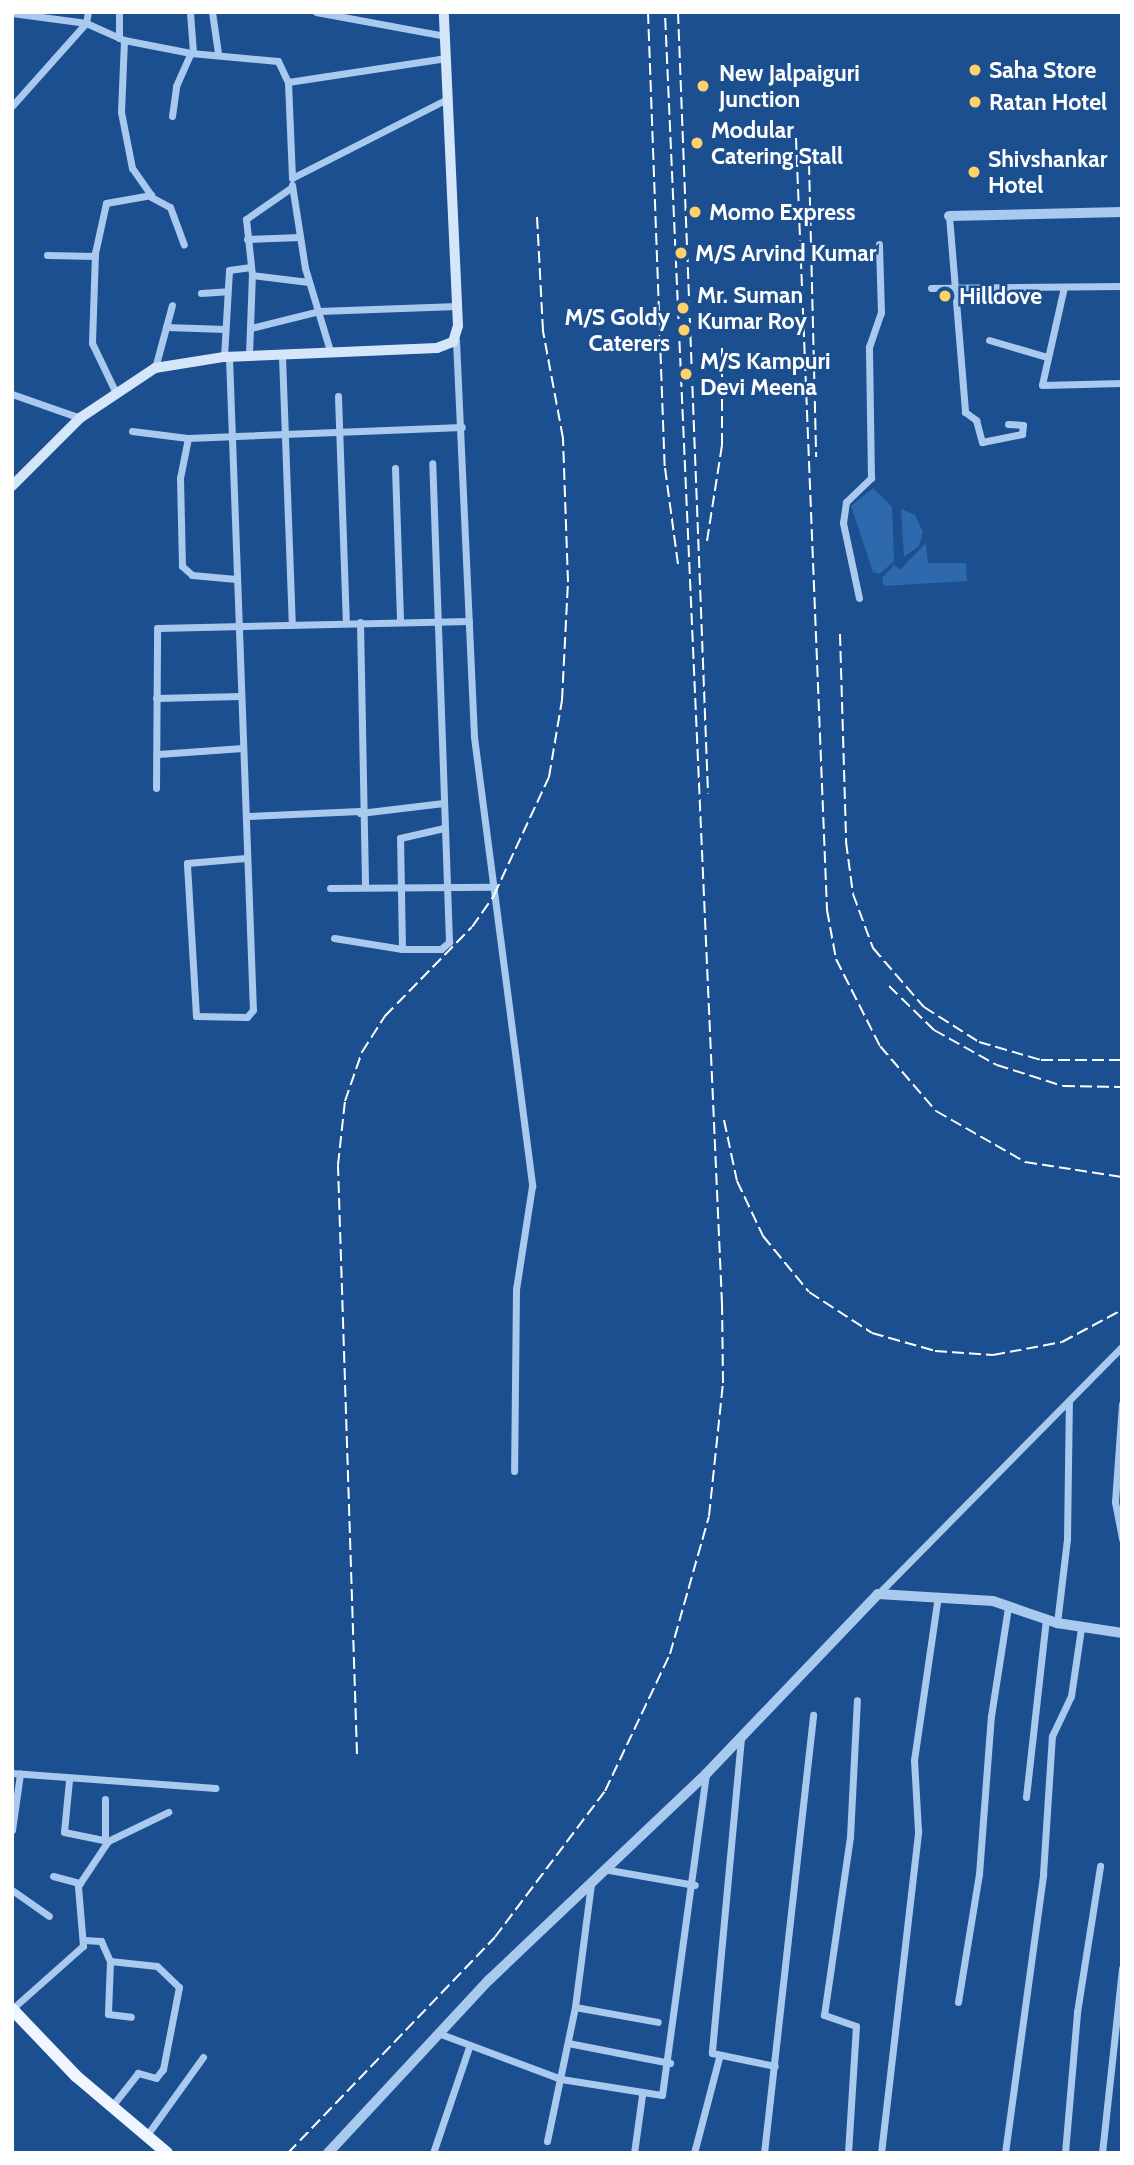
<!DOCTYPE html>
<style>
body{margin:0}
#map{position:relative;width:1134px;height:2165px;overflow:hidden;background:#1b4f8f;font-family:Cabin,sans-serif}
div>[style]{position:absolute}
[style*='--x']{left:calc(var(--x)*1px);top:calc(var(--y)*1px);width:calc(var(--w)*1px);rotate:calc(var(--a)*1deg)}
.green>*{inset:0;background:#2e69ad}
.minor>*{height:7px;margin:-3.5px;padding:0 3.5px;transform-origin:3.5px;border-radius:3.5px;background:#a9c9ee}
.tertiary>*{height:10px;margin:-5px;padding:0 5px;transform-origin:5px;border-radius:5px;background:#a9c9ee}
.secondary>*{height:10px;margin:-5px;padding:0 5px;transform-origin:5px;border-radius:5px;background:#d6e6fa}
.primary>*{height:12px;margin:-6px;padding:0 6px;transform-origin:6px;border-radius:6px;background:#f0f6ff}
.rail>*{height:2px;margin-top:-1px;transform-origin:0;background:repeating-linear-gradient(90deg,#fff 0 12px,transparent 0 17px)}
.dots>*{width:19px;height:19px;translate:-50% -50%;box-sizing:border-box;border:4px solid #1b4f8f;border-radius:50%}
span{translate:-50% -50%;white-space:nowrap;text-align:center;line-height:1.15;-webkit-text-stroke:5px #1b4f8f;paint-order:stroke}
.poi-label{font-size:23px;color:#fff;font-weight:700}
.left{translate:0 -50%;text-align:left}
.right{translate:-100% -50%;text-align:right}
.frame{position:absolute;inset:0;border:14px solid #fff;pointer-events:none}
</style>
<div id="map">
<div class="green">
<i style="clip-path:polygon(873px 488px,892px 507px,894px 561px,880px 574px,873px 572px,851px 506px)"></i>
<i style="clip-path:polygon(901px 509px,915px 515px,923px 532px,919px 546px,904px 557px)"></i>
<i style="clip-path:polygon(926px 543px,928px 563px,966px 563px,967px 581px,884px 586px,882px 578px,894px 565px,900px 570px)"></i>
</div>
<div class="minor">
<i style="--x:119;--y:12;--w:26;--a:90"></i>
<i style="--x:190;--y:12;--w:41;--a:85.8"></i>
<i style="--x:212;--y:12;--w:41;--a:81.7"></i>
<i style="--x:316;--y:12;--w:131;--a:10.5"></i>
<i style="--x:12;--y:13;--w:75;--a:7.7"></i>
<i style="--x:86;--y:23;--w:42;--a:24.1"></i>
<i style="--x:124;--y:40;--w:68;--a:11"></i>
<i style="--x:191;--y:53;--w:87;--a:5.3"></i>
<i style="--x:278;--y:61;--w:23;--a:65"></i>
<i style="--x:288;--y:82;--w:96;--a:87.6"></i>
<i style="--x:292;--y:178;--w:174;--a:-27"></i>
<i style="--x:288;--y:82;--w:160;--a:-8.6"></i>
<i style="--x:12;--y:106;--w:111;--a:-48.3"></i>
<i style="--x:86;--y:23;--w:11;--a:-80"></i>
<i style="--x:172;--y:116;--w:30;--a:-82"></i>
<i style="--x:176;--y:86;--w:36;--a:-66"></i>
<i style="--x:292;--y:185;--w:84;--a:81.1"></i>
<i style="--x:305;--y:268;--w:87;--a:73.2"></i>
<i style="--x:151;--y:197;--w:21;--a:28"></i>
<i style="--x:170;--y:207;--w:40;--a:69.8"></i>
<i style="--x:949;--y:216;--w:197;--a:85.3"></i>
<i style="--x:965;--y:412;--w:14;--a:36"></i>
<i style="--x:976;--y:420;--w:23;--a:75"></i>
<i style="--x:982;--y:442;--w:41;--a:-11.3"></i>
<i style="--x:1022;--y:434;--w:9;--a:-84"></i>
<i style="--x:1023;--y:425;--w:15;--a:-176"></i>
<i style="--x:247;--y:239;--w:53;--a:-2.2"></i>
<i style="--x:47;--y:255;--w:48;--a:1.2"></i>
<i style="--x:252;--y:275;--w:57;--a:7"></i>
<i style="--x:1064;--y:287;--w:100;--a:102.7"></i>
<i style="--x:1042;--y:385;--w:80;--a:-1.4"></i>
<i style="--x:931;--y:288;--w:191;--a:-0.6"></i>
<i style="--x:201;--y:293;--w:26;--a:-4"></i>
<i style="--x:166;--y:327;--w:59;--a:1.9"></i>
<i style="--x:251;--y:328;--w:70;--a:-14"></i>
<i style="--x:319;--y:311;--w:138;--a:-2.1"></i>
<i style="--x:456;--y:340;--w:397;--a:87.4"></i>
<i style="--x:474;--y:737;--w:453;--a:82.6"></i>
<i style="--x:532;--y:1186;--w:104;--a:98.8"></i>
<i style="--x:516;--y:1289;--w:182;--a:90.6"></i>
<i style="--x:989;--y:340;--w:60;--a:16.3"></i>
<i style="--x:249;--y:355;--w:80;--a:-87.9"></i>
<i style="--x:252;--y:275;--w:56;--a:-96.1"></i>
<i style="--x:246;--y:219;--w:56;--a:-34.8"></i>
<i style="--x:282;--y:356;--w:269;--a:87.9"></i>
<i style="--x:224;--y:357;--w:87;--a:-86.7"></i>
<i style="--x:229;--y:270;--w:22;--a:-8"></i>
<i style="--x:229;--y:357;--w:653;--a:87.9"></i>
<i style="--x:253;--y:1010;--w:9;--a:131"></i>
<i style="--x:247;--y:1017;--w:51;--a:-178.9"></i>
<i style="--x:196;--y:1016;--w:153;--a:-93.4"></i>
<i style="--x:187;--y:863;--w:59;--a:-4.8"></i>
<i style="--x:155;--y:368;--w:65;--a:-74.9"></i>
<i style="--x:115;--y:391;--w:53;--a:-115.6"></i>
<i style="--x:92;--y:343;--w:90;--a:-88.1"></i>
<i style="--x:95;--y:253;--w:51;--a:-77.6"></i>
<i style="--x:106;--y:203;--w:46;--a:-10.1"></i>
<i style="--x:151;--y:195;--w:33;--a:-125"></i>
<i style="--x:132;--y:168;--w:57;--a:-101.1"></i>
<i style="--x:121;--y:112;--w:72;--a:-87.6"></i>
<i style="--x:12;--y:394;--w:72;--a:19.4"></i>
<i style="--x:338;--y:396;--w:225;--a:88"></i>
<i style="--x:132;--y:431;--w:56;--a:7.1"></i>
<i style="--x:188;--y:438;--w:274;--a:-2.3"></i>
<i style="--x:188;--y:438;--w:41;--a:101.3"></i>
<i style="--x:180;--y:478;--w:88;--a:88.7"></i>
<i style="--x:182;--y:566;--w:13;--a:42"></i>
<i style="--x:192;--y:575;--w:44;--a:5.2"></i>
<i style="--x:395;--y:468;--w:154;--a:88.1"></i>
<i style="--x:859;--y:598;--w:77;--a:-102"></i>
<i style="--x:843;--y:523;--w:21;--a:-82"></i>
<i style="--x:846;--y:502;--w:35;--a:-44"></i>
<i style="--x:871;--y:478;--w:131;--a:-90.9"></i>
<i style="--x:869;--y:347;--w:36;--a:-71"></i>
<i style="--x:881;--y:313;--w:69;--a:-91.7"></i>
<i style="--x:360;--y:622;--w:264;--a:88.9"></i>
<i style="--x:156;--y:698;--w:85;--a:-1.3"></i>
<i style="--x:158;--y:754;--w:85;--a:-4"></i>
<i style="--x:156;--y:788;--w:160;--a:-89.6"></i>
<i style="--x:157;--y:628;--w:312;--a:-1.3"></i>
<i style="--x:360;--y:813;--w:84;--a:-6.9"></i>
<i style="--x:247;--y:816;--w:113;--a:-2.5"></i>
<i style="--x:330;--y:888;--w:162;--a:-0.4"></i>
<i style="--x:334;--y:938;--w:69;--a:9.2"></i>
<i style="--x:402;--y:949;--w:39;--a:0"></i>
<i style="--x:441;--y:949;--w:11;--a:-41"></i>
<i style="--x:449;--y:942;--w:479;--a:-92"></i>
<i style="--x:402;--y:949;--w:111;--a:-91"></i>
<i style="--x:400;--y:838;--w:45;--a:-12.8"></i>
<i style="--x:1122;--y:1404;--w:98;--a:94.1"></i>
<i style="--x:1115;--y:1502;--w:38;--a:79"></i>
<i style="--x:878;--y:1594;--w:347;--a:-45.4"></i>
<i style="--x:1057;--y:1623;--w:85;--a:-83.2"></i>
<i style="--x:1067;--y:1539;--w:138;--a:-89.2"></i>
<i style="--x:741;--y:1738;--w:316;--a:95.3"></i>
<i style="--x:712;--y:2053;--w:64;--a:11.7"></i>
<i style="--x:12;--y:1773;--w:204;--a:4.2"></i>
<i style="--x:69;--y:1780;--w:52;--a:95.5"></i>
<i style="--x:64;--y:1832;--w:45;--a:11.6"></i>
<i style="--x:1026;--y:1797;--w:178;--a:-83.6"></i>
<i style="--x:12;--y:1830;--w:57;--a:-81.9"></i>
<i style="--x:105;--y:1841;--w:42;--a:-90"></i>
<i style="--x:609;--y:1870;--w:87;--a:9.9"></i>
<i style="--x:53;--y:1876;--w:28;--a:15"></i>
<i style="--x:12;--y:1890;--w:45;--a:35.1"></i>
<i style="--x:84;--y:1940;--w:17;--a:3"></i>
<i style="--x:101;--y:1941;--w:22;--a:66"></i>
<i style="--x:110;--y:1961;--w:47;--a:6.1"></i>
<i style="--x:157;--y:1966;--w:30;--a:44"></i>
<i style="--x:179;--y:1987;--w:84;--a:101"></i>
<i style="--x:163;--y:2069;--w:11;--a:128"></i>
<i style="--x:156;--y:2078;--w:19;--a:-164"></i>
<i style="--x:138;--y:2073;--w:42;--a:128.2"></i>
<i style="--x:110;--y:1961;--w:53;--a:92.2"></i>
<i style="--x:108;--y:2014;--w:23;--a:7"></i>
<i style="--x:958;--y:2002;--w:130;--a:-80.7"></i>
<i style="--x:979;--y:1874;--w:158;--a:-85.7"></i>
<i style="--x:991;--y:1716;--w:110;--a:-81.1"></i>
<i style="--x:575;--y:2007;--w:84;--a:10.2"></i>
<i style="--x:12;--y:2009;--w:95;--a:-41.6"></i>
<i style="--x:83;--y:1946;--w:60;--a:-94.8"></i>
<i style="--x:78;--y:1886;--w:54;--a:-56.3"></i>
<i style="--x:108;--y:1841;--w:67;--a:-25.8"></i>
<i style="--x:438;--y:2033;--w:131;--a:20.5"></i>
<i style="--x:561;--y:2079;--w:102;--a:9"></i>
<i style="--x:662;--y:2095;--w:324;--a:-82.2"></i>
<i style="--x:568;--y:2043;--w:104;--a:11.1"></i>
<i style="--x:147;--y:2135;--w:96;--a:-54.3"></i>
<i style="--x:547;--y:2141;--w:137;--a:-78.2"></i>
<i style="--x:575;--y:2007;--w:125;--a:-82.6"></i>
<i style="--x:433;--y:2153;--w:112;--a:-71.2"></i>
<i style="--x:634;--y:2153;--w:59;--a:-82.1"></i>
<i style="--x:694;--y:2153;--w:98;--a:-75.3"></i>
<i style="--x:764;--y:2153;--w:441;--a:-83.6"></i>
<i style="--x:848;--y:2153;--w:127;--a:-86.4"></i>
<i style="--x:856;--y:2026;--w:34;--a:-161"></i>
<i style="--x:824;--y:2015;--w:180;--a:-81.7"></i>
<i style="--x:850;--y:1837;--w:137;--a:-87.1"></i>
<i style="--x:881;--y:2153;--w:324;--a:-83.4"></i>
<i style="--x:918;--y:1831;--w:71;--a:-93.2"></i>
<i style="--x:914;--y:1760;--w:166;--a:-81.7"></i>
<i style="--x:1005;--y:2153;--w:282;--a:-82.2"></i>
<i style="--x:1043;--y:1874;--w:138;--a:-86.3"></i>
<i style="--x:1052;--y:1736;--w:44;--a:-64.6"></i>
<i style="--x:1071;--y:1696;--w:69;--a:-81.6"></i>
<i style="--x:1065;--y:2153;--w:142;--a:-85.1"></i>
<i style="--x:1077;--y:2012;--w:148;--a:-81"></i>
<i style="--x:1102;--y:2153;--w:186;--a:-83.8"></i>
</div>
<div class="tertiary">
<i style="--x:949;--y:216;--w:173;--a:-1.3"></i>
<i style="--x:328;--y:2153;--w:236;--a:-47.1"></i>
<i style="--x:489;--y:1980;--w:299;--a:-43.5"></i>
<i style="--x:706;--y:1774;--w:249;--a:-46.3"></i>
<i style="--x:878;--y:1594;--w:115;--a:3.5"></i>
<i style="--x:993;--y:1601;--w:68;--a:19"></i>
<i style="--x:1057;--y:1623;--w:66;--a:8.7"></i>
</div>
<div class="secondary">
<i style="--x:12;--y:486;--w:96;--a:-45"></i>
<i style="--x:80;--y:418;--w:90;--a:-33.7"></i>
<i style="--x:155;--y:368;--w:70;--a:-9.1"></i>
<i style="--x:224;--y:357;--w:213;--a:-2.4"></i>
<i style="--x:437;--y:348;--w:17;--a:-21"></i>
<i style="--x:453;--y:342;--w:17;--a:-73"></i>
<i style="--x:458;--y:326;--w:314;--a:-92.6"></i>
</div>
<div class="primary">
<i style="--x:12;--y:2009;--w:93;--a:46.3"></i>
<i style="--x:76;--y:2076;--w:119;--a:40.2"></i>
</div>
<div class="rail">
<i style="--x:648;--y:12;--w:456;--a:87.9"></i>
<i style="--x:665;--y:468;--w:97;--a:82.3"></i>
<i style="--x:678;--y:12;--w:782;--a:87.8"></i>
<i style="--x:796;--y:138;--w:773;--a:87.7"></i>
<i style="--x:827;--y:910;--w:50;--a:79.6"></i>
<i style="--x:836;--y:959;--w:97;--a:63.2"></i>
<i style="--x:880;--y:1046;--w:86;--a:49.3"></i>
<i style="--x:936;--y:1111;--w:103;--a:29.8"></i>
<i style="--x:1025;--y:1162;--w:98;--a:8.8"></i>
<i style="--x:809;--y:163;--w:294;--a:88.6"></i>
<i style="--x:707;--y:541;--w:97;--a:-81.1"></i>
<i style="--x:722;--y:445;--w:99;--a:-90"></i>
<i style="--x:840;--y:634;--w:208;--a:88.3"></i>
<i style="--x:846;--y:842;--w:52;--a:82.3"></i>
<i style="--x:853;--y:894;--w:58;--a:69.7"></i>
<i style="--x:873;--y:948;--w:78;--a:49.2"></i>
<i style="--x:924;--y:1007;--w:65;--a:32.5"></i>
<i style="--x:979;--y:1042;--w:65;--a:16.2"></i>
<i style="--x:1041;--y:1060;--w:81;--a:0"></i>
<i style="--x:889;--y:986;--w:63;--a:44.4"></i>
<i style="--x:934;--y:1030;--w:72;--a:29.1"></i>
<i style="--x:997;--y:1065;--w:69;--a:17.7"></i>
<i style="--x:1063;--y:1086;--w:59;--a:1"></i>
<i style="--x:724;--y:1120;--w:62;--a:78"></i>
<i style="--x:737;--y:1181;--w:61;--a:64.7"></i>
<i style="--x:763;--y:1236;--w:72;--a:50.6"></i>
<i style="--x:809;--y:1292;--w:75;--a:33.1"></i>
<i style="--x:872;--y:1333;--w:66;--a:15.9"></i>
<i style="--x:935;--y:1351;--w:58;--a:3.9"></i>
<i style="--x:993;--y:1355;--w:70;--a:-10.7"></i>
<i style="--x:1062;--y:1342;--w:68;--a:-28.1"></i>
<i style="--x:357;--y:1754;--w:589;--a:-91.85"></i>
<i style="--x:338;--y:1165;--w:64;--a:-83.8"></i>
<i style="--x:345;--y:1101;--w:52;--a:-70.9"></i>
<i style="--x:362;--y:1052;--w:43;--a:-57.4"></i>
<i style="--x:385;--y:1016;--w:124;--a:-45.7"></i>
<i style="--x:472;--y:927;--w:39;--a:-55"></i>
<i style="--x:494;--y:895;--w:130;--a:-65"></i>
<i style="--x:549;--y:777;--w:78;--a:-80.4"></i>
<i style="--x:562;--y:700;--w:118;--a:-87.1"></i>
<i style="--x:568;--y:582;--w:144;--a:-92"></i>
<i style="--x:563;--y:438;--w:109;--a:-100.6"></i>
<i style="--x:543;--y:331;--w:115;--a:-93"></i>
<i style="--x:288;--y:2153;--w:299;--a:-46.2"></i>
<i style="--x:495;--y:1937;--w:183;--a:-53"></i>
<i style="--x:605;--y:1791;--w:152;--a:-64.6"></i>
<i style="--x:670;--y:1654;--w:143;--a:-74.2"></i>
<i style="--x:709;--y:1516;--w:134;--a:-84"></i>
<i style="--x:723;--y:1383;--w:79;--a:-90.7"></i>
<i style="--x:722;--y:1304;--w:1293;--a:-92.53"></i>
</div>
<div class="dots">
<i style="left:975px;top:70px;background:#ffd166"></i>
<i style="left:703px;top:86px;background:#ffd166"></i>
<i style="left:975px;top:102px;background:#ffd166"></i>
<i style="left:697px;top:143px;background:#ffd166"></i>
<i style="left:974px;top:172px;background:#ffd166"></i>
<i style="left:695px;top:212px;background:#ffd166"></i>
<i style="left:681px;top:253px;background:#ffd166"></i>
<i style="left:945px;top:296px;background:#ffd166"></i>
<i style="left:683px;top:308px;background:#ffd166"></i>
<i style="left:684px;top:330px;background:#ffd166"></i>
<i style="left:686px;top:374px;background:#ffd166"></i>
</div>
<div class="poi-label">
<span class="left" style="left:989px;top:70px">Saha Store</span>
<span class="left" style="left:719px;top:86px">New Jalpaiguri<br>Junction</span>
<span class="left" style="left:989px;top:102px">Ratan Hotel</span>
<span class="left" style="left:711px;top:143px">Modular<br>Catering Stall</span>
<span class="left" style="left:988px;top:172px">Shivshankar<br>Hotel</span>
<span class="left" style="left:709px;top:212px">Momo Express</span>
<span class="left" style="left:695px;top:253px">M/S Arvind Kumar</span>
<span class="left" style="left:697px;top:308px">Mr. Suman<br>Kumar Roy</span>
<span class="left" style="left:959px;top:296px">Hilldove</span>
<span class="right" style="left:670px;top:330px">M/S Goldy<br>Caterers</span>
<span class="left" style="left:700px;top:374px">M/S Kampuri<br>Devi Meena</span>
</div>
<div class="frame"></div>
</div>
